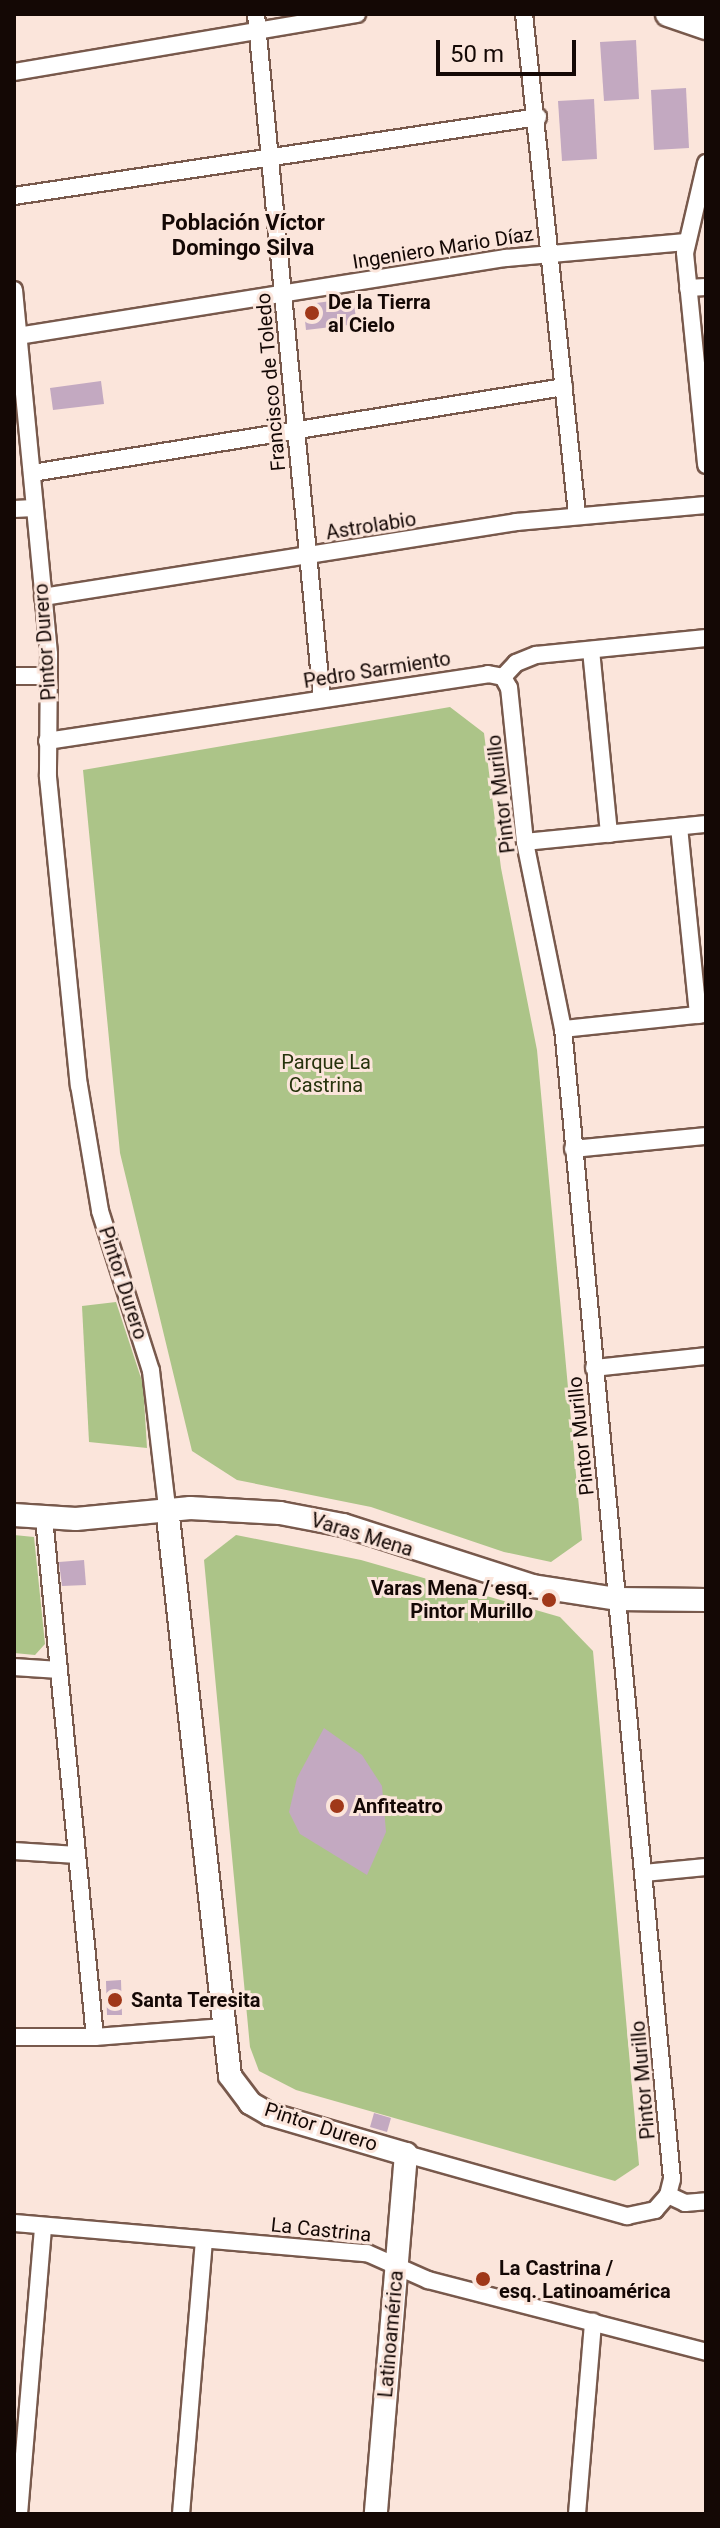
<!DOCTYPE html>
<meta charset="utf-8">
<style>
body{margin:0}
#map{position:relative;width:720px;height:2528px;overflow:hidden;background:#fbe5db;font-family:Roboto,sans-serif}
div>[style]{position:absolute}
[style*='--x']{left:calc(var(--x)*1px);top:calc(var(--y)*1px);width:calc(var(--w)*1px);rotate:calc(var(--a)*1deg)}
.green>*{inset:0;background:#acc488}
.building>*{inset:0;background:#c3a9c1}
.roads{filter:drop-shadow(2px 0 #78594c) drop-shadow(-2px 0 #78594c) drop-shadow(0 2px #78594c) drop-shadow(0 -2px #78594c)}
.street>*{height:16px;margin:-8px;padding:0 8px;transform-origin:8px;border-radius:8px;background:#fff}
.secondary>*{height:22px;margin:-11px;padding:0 11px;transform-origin:11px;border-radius:11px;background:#fff}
.primary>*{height:24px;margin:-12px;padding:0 12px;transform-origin:12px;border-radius:12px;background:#fff}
.dots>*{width:22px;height:22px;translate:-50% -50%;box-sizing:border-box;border:4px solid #fbe5db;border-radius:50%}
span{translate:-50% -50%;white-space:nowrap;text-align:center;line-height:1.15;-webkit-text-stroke:6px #fbe5db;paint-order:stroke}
.street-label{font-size:20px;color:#140805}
.poi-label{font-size:20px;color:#140805;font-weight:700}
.left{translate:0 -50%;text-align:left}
.right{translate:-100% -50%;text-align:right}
.park-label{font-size:20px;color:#26330c}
.neighbourhood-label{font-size:22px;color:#140805;font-weight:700}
.frame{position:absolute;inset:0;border:16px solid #140805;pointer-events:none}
.scale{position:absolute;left:436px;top:40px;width:140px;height:36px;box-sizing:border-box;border:4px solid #140805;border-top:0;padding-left:10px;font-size:24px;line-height:28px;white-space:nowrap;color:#140805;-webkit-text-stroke:6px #fbe5db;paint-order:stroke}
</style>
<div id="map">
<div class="green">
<i style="clip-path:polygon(450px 707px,484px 733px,501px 868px,537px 1050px,582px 1540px,551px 1562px,504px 1552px,371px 1507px,237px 1480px,192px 1451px,120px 1153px,83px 770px)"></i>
<i style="clip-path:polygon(116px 1302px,143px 1384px,147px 1448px,89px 1442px,82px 1306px)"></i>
<i style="clip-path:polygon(14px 1535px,34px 1537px,45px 1644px,35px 1655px,14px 1653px)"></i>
<i style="clip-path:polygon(236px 1535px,361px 1560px,560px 1617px,593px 1651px,639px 2165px,615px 2181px,296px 2090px,259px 2071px,250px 2047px,204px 1560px)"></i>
</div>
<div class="building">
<i style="clip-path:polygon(636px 40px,639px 99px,604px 101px,600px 42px)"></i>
<i style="clip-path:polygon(686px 88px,689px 148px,654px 150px,651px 90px)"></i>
<i style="clip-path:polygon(594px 99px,597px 159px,562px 161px,558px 101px)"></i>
<i style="clip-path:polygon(353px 298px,357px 324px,306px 330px,304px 311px,309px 304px)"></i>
<i style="clip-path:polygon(101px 381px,104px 404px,53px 410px,50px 388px)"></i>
<i style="clip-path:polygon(84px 1560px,86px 1585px,62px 1586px,59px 1562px)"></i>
<i style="clip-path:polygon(324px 1728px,362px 1755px,382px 1786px,386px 1832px,367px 1875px,300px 1834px,289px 1812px,297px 1778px)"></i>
<i style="clip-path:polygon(121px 1980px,122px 2015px,107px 2015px,106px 1981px)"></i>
<i style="clip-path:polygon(374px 2113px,391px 2118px,387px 2132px,370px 2127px)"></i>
</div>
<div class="roads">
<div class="street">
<i style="--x:256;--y:14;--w:688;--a:84.5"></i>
<i style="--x:524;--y:14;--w:503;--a:83.95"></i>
<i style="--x:14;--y:72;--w:348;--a:-9.6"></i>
<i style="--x:706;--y:163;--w:92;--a:103.1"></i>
<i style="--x:685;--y:253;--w:213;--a:84.3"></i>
<i style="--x:14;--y:196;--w:530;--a:-8.57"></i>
<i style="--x:688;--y:288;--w:18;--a:-3"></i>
<i style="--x:14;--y:290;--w:366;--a:84.5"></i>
<i style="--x:49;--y:654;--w:123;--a:90.5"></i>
<i style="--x:48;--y:777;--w:310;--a:84.3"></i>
<i style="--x:79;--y:1085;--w:128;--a:80.5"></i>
<i style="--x:100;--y:1211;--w:168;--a:72.3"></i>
<i style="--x:151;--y:1371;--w:138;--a:83.3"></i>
<i style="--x:18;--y:336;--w:494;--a:-9.1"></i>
<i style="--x:506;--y:258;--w:181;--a:-5.1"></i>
<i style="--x:32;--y:473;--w:539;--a:-9.18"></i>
<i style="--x:14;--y:509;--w:20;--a:-3"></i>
<i style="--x:43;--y:597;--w:479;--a:-9"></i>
<i style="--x:516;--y:522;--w:191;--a:-5.1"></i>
<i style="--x:591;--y:650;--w:185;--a:84.4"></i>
<i style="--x:14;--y:676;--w:35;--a:0"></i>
<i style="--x:503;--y:677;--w:19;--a:-47"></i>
<i style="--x:516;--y:663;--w:22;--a:-22"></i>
<i style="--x:536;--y:655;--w:171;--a:-5.7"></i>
<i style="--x:47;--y:741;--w:446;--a:-8.6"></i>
<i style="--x:488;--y:674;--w:15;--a:11"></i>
<i style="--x:679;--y:827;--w:189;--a:84.2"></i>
<i style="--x:525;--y:842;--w:182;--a:-5.7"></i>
<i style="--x:563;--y:1029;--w:144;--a:-6"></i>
<i style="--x:573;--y:1149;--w:134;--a:-5.6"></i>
<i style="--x:594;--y:1368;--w:113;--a:-6.1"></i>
<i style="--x:44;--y:1518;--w:521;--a:84.39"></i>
<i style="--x:14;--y:1667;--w:45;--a:3.8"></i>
<i style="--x:14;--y:1851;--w:63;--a:3.6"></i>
<i style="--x:644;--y:1873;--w:62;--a:-5.5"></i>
<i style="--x:14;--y:2037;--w:81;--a:0"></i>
<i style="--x:95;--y:2037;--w:126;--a:-4.5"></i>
<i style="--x:406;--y:2154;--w:230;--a:15.7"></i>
<i style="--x:627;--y:2216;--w:29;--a:-12"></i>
<i style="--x:655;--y:2210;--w:20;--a:-49"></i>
<i style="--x:668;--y:2195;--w:16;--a:-76"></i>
<i style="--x:672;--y:2179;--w:1155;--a:-95.41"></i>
<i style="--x:563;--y:1029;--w:191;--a:-101.5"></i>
<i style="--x:525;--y:842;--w:155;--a:-95.9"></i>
<i style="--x:509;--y:688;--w:13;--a:-119"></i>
<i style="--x:668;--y:2195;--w:19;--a:25"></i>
<i style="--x:685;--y:2203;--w:21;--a:-5"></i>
<i style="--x:14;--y:2223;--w:354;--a:4.9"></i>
<i style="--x:367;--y:2253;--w:67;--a:23.9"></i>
<i style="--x:428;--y:2280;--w:287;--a:14.5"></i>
<i style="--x:19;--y:2514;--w:289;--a:-85.2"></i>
<i style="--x:181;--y:2514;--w:275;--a:-85.2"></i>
<i style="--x:577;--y:2514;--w:193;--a:-85.2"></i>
</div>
<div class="secondary">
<i style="--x:167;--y:1508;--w:571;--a:83.67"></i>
<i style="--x:230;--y:2076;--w:34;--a:53"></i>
<i style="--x:250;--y:2103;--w:22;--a:30"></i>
<i style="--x:269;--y:2114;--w:143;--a:16.3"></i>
<i style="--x:406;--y:2154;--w:361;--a:94.8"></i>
<i style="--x:14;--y:1515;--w:62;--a:3.7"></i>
<i style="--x:76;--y:1519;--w:115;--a:-5.5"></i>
<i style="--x:190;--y:1508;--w:90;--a:3.2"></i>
<i style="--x:280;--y:1513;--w:64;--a:10.8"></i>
<i style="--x:343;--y:1525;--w:200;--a:17.8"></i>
<i style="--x:533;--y:1586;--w:85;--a:8.8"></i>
<i style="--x:617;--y:1599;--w:89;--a:0.6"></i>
</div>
<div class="primary">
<i style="--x:668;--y:14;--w:40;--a:18.9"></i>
</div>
</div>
<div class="dots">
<i style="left:312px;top:313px;background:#a03819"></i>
<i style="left:549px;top:1600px;background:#a03819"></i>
<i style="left:337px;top:1806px;background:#a03819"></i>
<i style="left:115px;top:2000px;background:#a03819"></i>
<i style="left:483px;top:2279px;background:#a03819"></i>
</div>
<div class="street-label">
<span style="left:443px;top:248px;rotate:-9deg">Ingeniero Mario Díaz</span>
<span style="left:271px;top:382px;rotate:-95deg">Francisco de Toledo</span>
<span style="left:371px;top:526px;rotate:-9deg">Astrolabio</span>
<span style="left:45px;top:642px;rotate:-94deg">Pintor Durero</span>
<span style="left:377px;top:670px;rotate:-9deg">Pedro Sarmiento</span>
<span style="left:501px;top:794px;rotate:-97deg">Pintor Murillo</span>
<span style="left:123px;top:1283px;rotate:72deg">Pintor Durero</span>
<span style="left:581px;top:1436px;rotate:-96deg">Pintor Murillo</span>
<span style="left:362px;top:1535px;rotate:17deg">Varas Mena</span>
<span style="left:643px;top:2080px;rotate:-95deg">Pintor Murillo</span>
<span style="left:321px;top:2127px;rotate:18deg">Pintor Durero</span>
<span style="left:321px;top:2230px;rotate:6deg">La Castrina</span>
<span style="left:391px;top:2334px;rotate:-85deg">Latinoamérica</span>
</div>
<div class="poi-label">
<span class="left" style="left:328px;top:314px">De la Tierra<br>al Cielo</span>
<span class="right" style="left:533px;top:1600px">Varas Mena / esq.<br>Pintor Murillo</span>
<span class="left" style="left:353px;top:1806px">Anfiteatro</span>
<span class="left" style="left:131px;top:2000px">Santa Teresita</span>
<span class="left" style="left:499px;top:2280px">La Castrina /<br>esq. Latinoamérica</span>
</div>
<div class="park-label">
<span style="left:326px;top:1074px">Parque La<br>Castrina</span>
</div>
<div class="neighbourhood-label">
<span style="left:243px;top:235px">Población Víctor<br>Domingo Silva</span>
</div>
<div class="frame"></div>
<div class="scale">50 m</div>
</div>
